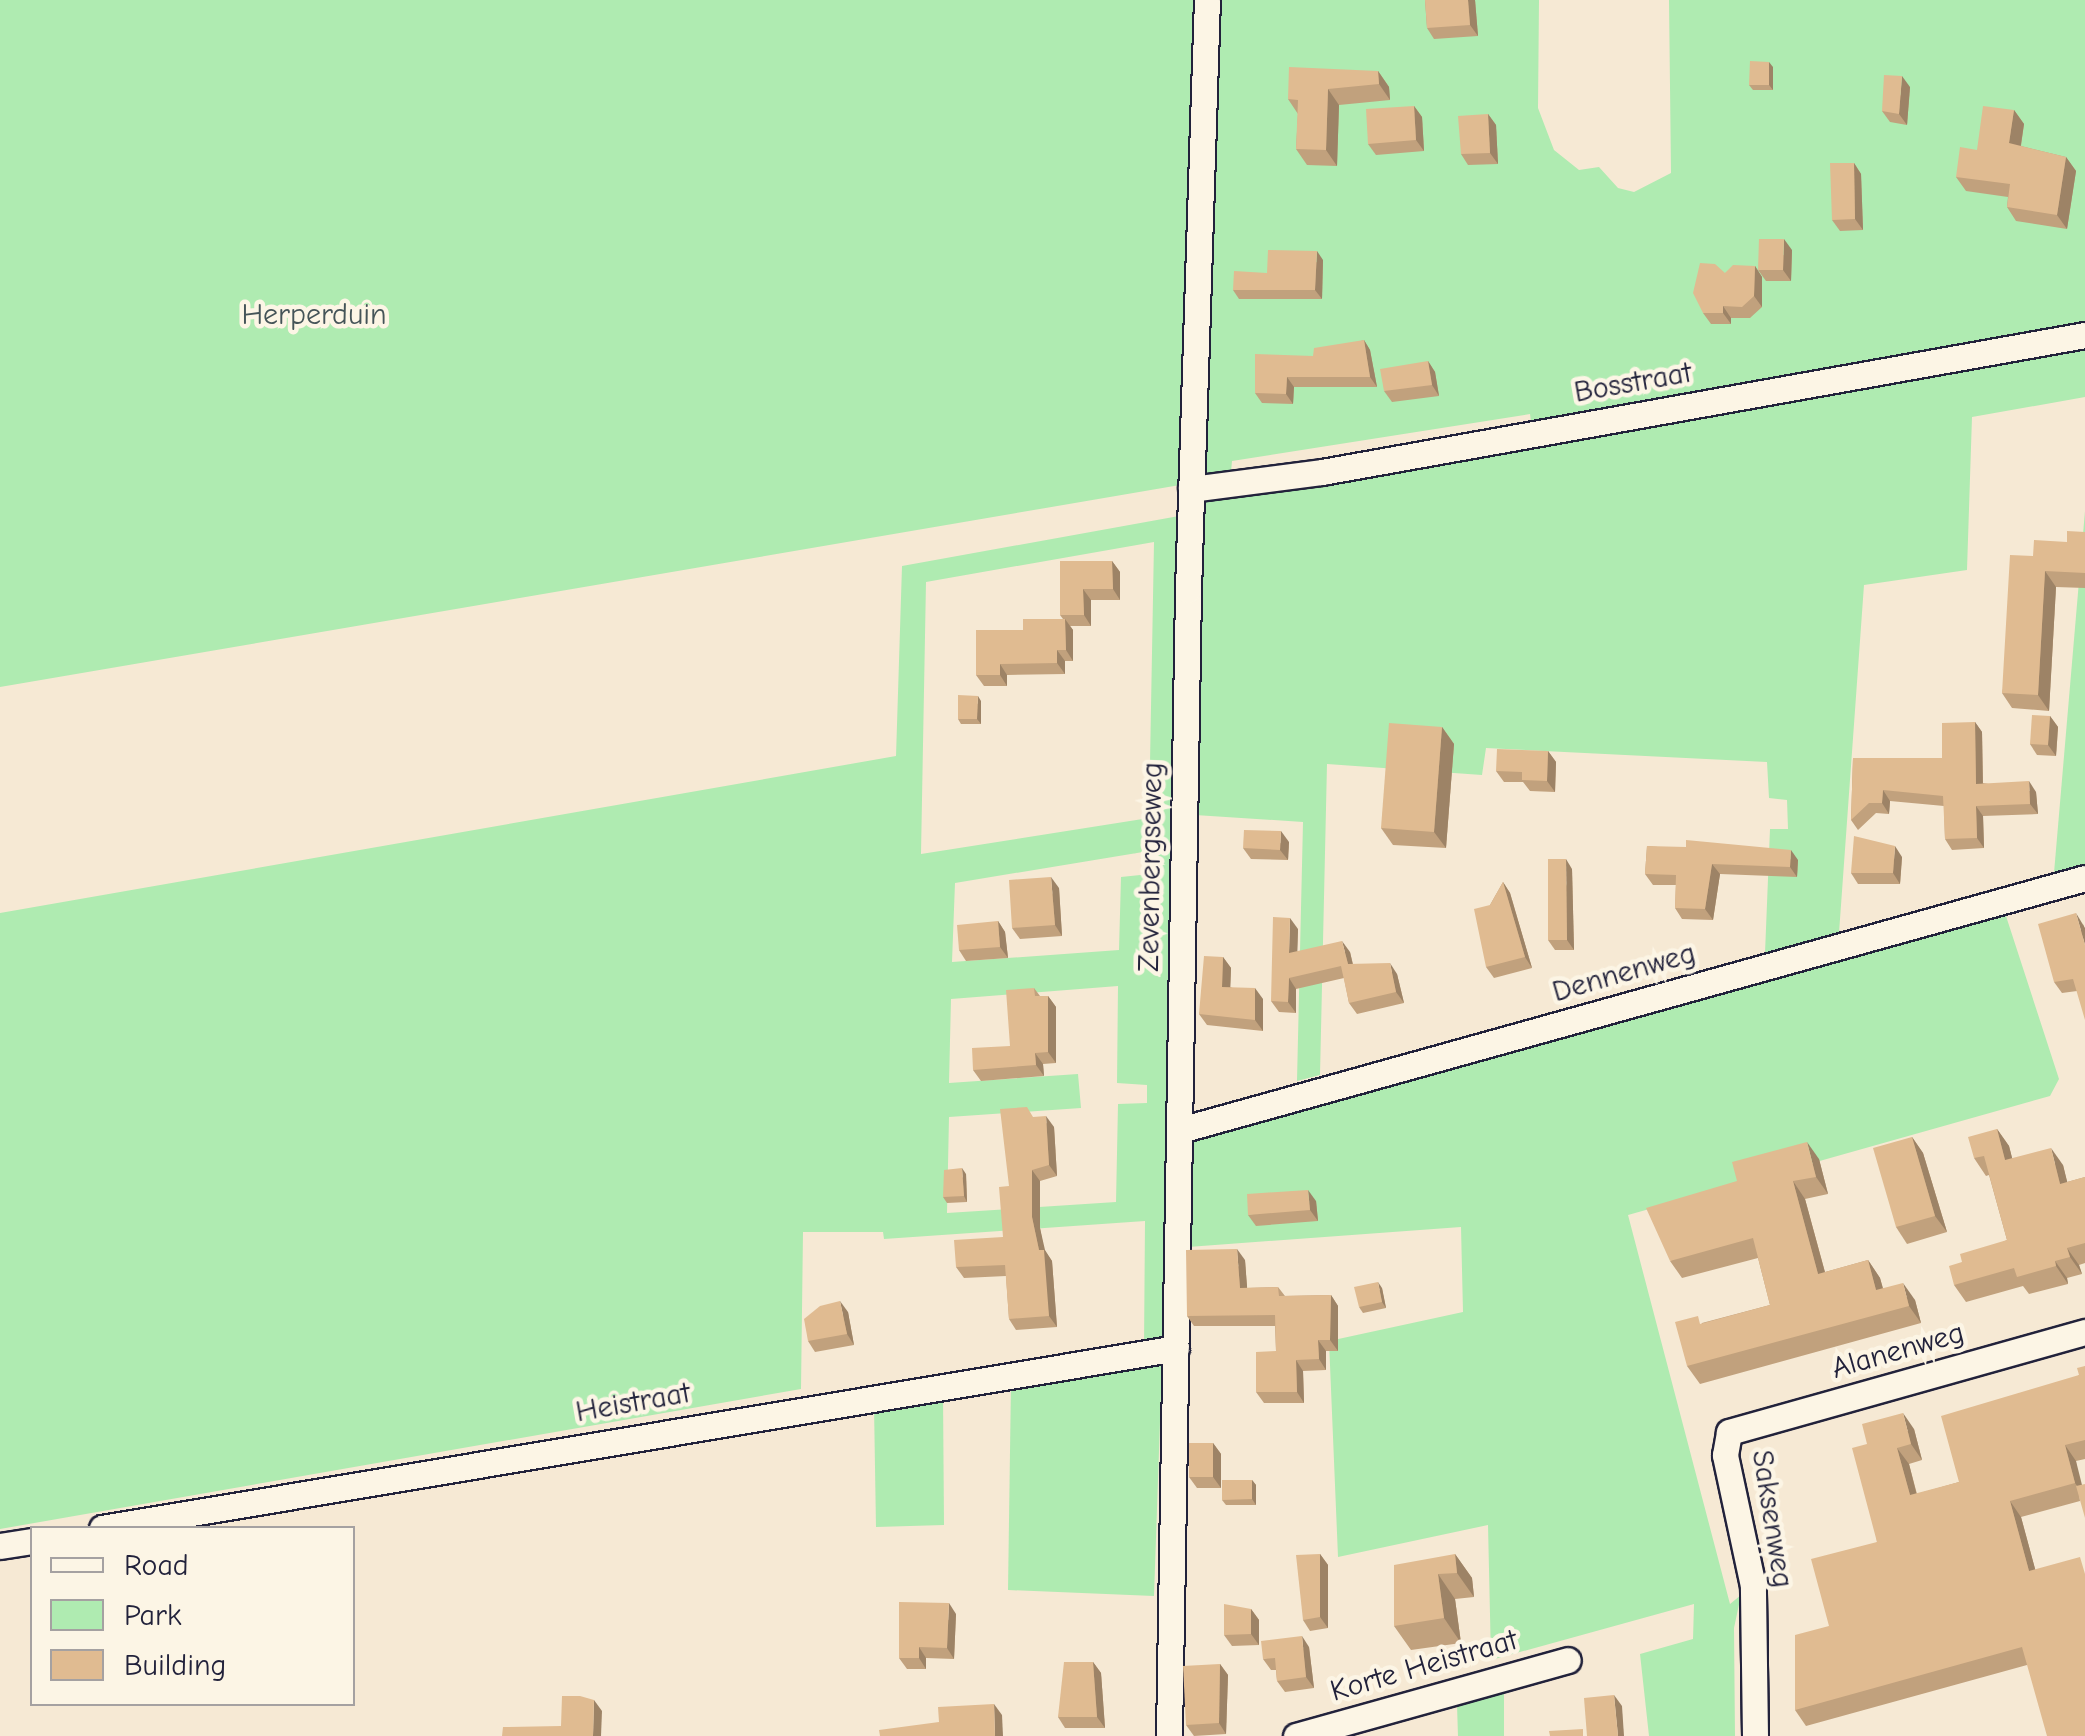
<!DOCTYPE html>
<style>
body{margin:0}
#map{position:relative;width:2085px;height:1736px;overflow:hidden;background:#f6e9d4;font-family:"Comic Neue",sans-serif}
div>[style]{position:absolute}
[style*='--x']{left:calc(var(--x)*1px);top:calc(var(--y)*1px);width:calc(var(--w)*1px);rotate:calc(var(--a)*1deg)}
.green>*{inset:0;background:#afebb1}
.roads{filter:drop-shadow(2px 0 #22223b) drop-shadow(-2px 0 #22223b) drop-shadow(0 2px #22223b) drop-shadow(0 -2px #22223b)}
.minor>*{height:25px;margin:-12.5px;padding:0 12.5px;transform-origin:12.5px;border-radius:12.5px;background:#fcf5e5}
.wall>*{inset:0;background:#c1a17d}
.shaded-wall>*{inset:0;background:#9d8366}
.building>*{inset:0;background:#e0bb91}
span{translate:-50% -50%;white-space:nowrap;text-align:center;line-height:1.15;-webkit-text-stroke:9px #fcf5e5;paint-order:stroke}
.park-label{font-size:30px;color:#455458}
.street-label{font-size:30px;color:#22223b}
.legend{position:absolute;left:30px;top:1526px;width:325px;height:180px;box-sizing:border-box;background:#fcf5e5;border:2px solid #a5a1a1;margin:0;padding:12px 18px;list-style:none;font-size:30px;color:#22223b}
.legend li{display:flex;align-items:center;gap:20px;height:50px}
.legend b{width:50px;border:2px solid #a5a1a1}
</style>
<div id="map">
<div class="green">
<i style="clip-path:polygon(0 0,1539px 0,1538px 108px,1554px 150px,1579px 170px,1599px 167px,1618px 188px,1634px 192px,1671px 173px,1669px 0,2085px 0,2085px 324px,1531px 422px,1530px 414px,1232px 461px,1231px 472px,1180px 485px,0 687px)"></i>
<i style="clip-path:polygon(2085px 346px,2085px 397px,1972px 417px,1967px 570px,1864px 585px,1839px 933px,1765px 953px,1770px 829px,1788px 829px,1787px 800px,1769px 798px,1767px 762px,1486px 748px,1482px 775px,1327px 764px,1320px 1075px,1297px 1081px,1303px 822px,1195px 815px,1202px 498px)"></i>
<i style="clip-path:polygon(2085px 511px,2085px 864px,2054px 873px)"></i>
<i style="clip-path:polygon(evenodd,1179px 516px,1165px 1344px,1144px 1347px,1145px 1221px,884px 1239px,883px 1232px,803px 1232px,801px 1389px,0 1529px,0 913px,896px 756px,902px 566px,1179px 516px,1154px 542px,1149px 818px,921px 854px,926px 582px,1154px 542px,1179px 516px,1149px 851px,1150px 874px,1121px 877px,1119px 950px,952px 962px,955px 883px,1149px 851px,1179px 516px,1118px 986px,1117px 1083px,1147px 1085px,1147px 1103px,1118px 1104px,1116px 1202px,947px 1213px,949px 1117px,1081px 1108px,1078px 1074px,949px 1083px,951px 999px,1118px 986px)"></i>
<i style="clip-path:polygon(2006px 916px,2059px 1079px,2050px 1096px,1628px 1215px,1730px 1604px,1741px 1595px,1734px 1628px,1735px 1736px,1649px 1736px,1640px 1654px,1693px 1639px,1694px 1604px,1491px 1660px,1488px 1525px,1338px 1557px,1329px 1341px,1463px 1312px,1461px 1227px,1188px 1247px,1189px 1138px)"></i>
<i style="clip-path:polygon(1162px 1364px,1154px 1596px,1008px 1590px,1011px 1383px)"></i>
<i style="clip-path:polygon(943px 1395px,944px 1525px,876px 1527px,874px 1406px)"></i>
<i style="clip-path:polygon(1504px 1691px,1504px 1736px,1458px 1736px,1457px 1705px)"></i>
</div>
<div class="roads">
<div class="minor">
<i style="--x:1191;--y:489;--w:132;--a:-7.4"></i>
<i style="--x:1322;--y:472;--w:775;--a:-10.18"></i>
<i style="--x:1180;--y:1130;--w:939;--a:-15.56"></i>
<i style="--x:102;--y:1528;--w:1089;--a:-9.51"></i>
<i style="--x:0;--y:1546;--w:32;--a:-9"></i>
<i style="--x:1169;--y:1736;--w:1146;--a:-89.05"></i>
<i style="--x:1188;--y:590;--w:590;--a:-88.16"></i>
<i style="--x:1296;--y:1736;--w:282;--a:-15.6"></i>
<i style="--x:1755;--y:1736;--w:150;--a:-90.8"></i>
<i style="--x:1753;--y:1586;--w:134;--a:-102.1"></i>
<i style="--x:1725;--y:1455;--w:23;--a:-80"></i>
<i style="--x:1729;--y:1432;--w:370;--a:-15.7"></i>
</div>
</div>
<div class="wall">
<i style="clip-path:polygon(1425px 0,1475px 0,1478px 36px,1434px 39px,1427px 28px)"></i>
<i style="clip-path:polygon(1773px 67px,1773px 90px,1753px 90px,1749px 85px)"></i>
<i style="clip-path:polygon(1378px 71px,1389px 87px,1390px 100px,1339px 105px,1337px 166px,1307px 165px,1296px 149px,1298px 114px,1288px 99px)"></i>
<i style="clip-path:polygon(1910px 87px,1907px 125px,1890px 122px,1882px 111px)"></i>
<i style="clip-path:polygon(1414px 106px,1422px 117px,1424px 151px,1376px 155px,1368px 144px)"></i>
<i style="clip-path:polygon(2014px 110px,2024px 124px,2021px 146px,2066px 157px,2076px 171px,2067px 229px,2016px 221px,2007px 207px,2008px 197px,1966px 191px,1956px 177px,1977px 150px)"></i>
<i style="clip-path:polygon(1488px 114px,1496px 125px,1498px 164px,1468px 165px,1461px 154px)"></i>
<i style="clip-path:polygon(1854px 163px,1861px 174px,1863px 230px,1840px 231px,1832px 220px)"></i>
<i style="clip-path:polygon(1792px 250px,1791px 281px,1766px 281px,1758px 270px)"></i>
<i style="clip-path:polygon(1323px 260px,1322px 299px,1239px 299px,1233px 290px)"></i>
<i style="clip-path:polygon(1755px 266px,1762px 277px,1762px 307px,1750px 318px,1731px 318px,1731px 324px,1711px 324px,1703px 313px,1725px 273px)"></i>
<i style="clip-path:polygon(1364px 340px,1370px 350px,1377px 387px,1294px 387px,1293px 404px,1262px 403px,1255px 393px,1313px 356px)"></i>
<i style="clip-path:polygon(1428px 361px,1435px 372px,1439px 396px,1392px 402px,1384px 391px)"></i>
<i style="clip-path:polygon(2085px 532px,2085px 588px,2056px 587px,2049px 711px,2012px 708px,2002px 693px,2033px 556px,2067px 542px)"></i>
<i style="clip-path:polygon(1060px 561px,1112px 561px,1120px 572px,1120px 600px,1091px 600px,1091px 626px,1070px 626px,1073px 630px,1073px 661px,1065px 661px,1065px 674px,1007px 675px,1007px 686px,984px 686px,976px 675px,1023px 630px,1063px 619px,1060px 615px)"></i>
<i style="clip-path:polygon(981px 701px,981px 724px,961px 724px,958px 719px)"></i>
<i style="clip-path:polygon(2050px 716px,2058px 727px,2056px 756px,2037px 755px,2030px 744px)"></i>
<i style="clip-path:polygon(1975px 722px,1982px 732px,1983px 783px,2036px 792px,2038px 814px,1983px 816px,1984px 848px,1952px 850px,1945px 839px,1944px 806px,1890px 801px,1889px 814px,1876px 813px,1858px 830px,1851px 820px,1853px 758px,1942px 758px)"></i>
<i style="clip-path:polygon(1442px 727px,1454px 744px,1446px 848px,1393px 845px,1381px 828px)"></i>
<i style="clip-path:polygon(1548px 751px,1556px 762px,1555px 792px,1530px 791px,1523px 782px,1504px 782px,1496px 771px)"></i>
<i style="clip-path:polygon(1289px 842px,1288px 860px,1251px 859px,1243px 848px)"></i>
<i style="clip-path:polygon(1647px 846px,1798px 860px,1797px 877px,1720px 874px,1713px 920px,1682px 919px,1675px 908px,1676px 885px,1653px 885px,1645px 874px)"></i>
<i style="clip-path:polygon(1902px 857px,1900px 884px,1858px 884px,1851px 873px)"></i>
<i style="clip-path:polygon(1572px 869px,1574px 950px,1555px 950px,1548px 940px)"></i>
<i style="clip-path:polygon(1503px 882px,1510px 893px,1532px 968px,1494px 978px,1486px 967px,1490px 905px)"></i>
<i style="clip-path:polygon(1059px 888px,1062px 936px,1020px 939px,1012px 928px)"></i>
<i style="clip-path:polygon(998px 921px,1005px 932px,1008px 958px,966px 961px,959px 950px)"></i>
<i style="clip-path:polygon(2084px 924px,2077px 991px,2062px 993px,2054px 982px)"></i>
<i style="clip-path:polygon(1298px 929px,1297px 951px,1350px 952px,1353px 964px,1397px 974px,1404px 1003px,1357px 1014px,1349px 1003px,1344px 978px,1296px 989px,1296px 1013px,1279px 1012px,1271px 1001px)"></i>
<i style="clip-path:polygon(1223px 957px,1231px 968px,1230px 987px,1263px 999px,1263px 1031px,1207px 1025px,1199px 1014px)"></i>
<i style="clip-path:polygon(1034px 988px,1040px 996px,1048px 996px,1056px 1007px,1056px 1063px,1043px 1064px,1044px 1076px,981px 1081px,973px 1070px,1010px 1046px)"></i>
<i style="clip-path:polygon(1034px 1117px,1054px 1127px,1057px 1176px,1040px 1181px,1040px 1228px,1044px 1250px,1052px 1261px,1057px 1327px,1016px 1330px,1009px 1319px,1006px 1276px,964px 1278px,956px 1267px,1003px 1237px,1009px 1186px)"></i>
<i style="clip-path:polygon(1997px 1129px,2009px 1146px,2012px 1158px,2063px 1165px,2067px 1182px,2085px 1177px,2085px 1263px,2079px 1265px,2082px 1274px,2067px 1278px,2068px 1284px,2029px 1294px,2023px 1286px,1966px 1302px,1954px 1285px,1962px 1262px,2007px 1240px,1989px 1175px,1986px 1176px,1974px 1158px)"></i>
<i style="clip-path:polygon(1912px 1137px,1923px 1153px,1947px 1232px,1907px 1244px,1896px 1227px)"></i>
<i style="clip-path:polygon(1819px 1159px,1828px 1194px,1805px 1199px,1825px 1272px,1868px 1260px,1880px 1278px,1883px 1288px,1915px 1300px,1921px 1323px,1700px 1384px,1687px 1366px,1702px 1323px,1770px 1305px,1758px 1258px,1682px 1278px,1670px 1261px)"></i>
<i style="clip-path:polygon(966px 1174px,967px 1202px,947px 1203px,943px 1197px)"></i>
<i style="clip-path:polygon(1316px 1201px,1318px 1221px,1256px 1226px,1248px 1215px)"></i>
<i style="clip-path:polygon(1245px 1260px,1247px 1288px,1278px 1287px,1285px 1296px,1331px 1295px,1338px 1306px,1338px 1351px,1326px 1351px,1326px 1370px,1303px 1371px,1304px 1403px,1264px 1403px,1256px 1392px,1276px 1351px,1275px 1326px,1194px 1326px,1187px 1316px)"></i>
<i style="clip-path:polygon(1382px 1288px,1386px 1308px,1363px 1313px,1359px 1307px)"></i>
<i style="clip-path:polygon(848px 1312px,854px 1345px,815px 1352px,808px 1341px)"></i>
<i style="clip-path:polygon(2085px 1366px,2085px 1459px,2076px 1461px,2080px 1501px,2021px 1517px,2035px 1569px,2027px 1665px,1806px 1726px,1795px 1710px,1829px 1626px,1877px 1542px,1867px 1444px,1914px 1429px,1922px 1460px,1909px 1464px,1917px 1494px,1959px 1482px,2079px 1375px)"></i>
<i style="clip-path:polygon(1213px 1443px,1221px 1454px,1221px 1488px,1197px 1488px,1189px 1477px)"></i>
<i style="clip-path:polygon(1252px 1480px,1256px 1485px,1256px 1505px,1226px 1505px,1222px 1500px)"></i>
<i style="clip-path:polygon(1320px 1554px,1328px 1565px,1328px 1628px,1310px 1631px,1303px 1620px)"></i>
<i style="clip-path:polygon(1455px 1554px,1472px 1578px,1474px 1597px,1455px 1599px,1461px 1643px,1411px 1650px,1394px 1626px)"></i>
<i style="clip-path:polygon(1251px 1609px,1259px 1620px,1259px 1645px,1232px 1646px,1224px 1635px)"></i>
<i style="clip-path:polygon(956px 1614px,954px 1659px,926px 1658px,926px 1669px,907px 1669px,899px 1658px)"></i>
<i style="clip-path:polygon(1309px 1647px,1314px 1688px,1285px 1692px,1277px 1681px,1276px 1670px,1271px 1670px,1263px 1659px)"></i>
<i style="clip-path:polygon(1093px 1662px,1101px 1673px,1105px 1728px,1065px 1728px,1058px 1717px)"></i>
<i style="clip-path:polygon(1220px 1664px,1228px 1675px,1226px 1734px,1194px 1736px,1186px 1725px)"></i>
</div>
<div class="shaded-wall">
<i style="clip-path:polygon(1468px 0,1475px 0,1478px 36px,1470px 25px)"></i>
<i style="clip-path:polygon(1769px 62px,1773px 67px,1773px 90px,1769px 85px)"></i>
<i style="clip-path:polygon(1378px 71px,1389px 87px,1390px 100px,1379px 84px)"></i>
<i style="clip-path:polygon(1902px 76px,1910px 87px,1907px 125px,1899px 114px)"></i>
<i style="clip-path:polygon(1328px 89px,1339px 105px,1337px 166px,1326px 150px)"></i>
<i style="clip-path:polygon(1414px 106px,1422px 117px,1424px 151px,1416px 140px)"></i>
<i style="clip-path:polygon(2014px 110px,2024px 124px,2019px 157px,2009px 143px)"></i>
<i style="clip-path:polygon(1488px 114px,1496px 125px,1498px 164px,1490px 153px)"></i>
<i style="clip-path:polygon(2066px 157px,2076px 171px,2067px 229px,2057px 215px)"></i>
<i style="clip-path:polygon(1854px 163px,1861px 174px,1863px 230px,1855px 219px)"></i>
<i style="clip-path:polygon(1784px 239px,1792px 250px,1791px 281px,1783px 270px)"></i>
<i style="clip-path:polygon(1317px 251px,1323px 260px,1322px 299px,1315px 290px)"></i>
<i style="clip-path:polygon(1755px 266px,1762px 277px,1762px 307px,1754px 296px)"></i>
<i style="clip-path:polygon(1723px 306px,1731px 318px,1731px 324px,1723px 313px)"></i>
<i style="clip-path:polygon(1364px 340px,1370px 350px,1377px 387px,1370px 377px)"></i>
<i style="clip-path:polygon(1428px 361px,1435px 372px,1439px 396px,1432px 385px)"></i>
<i style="clip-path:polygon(1287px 377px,1294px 387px,1293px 404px,1286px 394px)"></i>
<i style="clip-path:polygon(1112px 561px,1120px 572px,1120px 600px,1113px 589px)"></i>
<i style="clip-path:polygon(2045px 571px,2056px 587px,2049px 711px,2038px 695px)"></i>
<i style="clip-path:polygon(1083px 589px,1091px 600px,1091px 626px,1084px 615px)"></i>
<i style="clip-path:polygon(1065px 619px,1073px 630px,1073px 661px,1066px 650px)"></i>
<i style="clip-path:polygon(1057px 650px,1065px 661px,1065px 674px,1057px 663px)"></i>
<i style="clip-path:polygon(1000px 664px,1007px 675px,1007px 686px,1000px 675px)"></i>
<i style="clip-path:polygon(978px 696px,981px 701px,981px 724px,977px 719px)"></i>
<i style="clip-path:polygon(2050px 716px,2058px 727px,2056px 756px,2048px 745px)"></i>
<i style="clip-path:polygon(1975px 722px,1982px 732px,1983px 794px,1976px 784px)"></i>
<i style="clip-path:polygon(1442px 727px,1454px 744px,1446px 848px,1434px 832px)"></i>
<i style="clip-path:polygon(1548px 751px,1556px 762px,1555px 792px,1547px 781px)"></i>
<i style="clip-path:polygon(2029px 781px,2036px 792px,2038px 814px,2030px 804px)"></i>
<i style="clip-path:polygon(1883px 790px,1890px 801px,1889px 814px,1882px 803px)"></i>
<i style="clip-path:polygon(1976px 806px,1983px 816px,1984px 848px,1977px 838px)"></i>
<i style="clip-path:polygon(1281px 831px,1289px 842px,1288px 860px,1280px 850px)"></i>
<i style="clip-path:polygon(1895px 846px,1902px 857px,1900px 884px,1893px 873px)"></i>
<i style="clip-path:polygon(1791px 850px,1798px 860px,1797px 877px,1790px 867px)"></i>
<i style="clip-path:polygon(1566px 859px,1572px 869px,1574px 950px,1567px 940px)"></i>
<i style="clip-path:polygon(1712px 864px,1720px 874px,1713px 920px,1705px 909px)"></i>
<i style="clip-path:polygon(1051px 877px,1059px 888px,1062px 936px,1055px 925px)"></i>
<i style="clip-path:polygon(1503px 882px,1510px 893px,1532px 968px,1525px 957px)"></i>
<i style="clip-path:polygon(2076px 913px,2085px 928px,2085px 945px)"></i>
<i style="clip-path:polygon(1290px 918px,1298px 929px,1297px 964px,1289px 953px)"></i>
<i style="clip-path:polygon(998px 921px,1005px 932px,1008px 958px,1000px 947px)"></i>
<i style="clip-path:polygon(1342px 941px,1350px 952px,1355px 975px,1348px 964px)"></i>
<i style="clip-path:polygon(1223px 957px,1231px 968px,1230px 998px,1222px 987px)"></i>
<i style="clip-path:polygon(1390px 963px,1397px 974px,1404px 1003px,1396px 992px)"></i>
<i style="clip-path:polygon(1289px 978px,1296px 989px,1296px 1013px,1288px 1002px)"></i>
<i style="clip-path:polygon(1255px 988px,1263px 999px,1263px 1031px,1255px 1020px)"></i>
<i style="clip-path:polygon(1048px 996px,1056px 1007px,1056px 1063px,1048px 1052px)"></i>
<i style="clip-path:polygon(1035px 1053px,1043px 1064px,1044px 1076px,1036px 1065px)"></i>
<i style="clip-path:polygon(1046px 1116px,1054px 1127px,1057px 1176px,1049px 1165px)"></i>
<i style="clip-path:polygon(1997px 1129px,2009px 1146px,2017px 1177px,2005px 1160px)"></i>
<i style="clip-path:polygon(1912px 1137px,1923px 1153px,1947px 1232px,1935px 1216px)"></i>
<i style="clip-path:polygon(1807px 1142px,1819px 1159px,1828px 1194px,1816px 1177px)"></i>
<i style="clip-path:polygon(2051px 1148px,2063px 1165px,2072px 1201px,2060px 1184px)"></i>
<i style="clip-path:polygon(962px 1168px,966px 1174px,967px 1202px,964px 1196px)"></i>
<i style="clip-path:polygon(1032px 1170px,1040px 1181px,1040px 1228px,1045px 1250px,1052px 1261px,1057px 1327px,1049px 1316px,1039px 1250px,1032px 1217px)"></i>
<i style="clip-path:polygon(1793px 1181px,1805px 1199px,1830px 1291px,1818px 1274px)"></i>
<i style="clip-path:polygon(1308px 1190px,1316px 1201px,1318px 1221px,1310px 1210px)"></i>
<i style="clip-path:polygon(2067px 1248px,2079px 1265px,2082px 1274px,2070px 1257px)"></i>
<i style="clip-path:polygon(1237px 1249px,1245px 1260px,1248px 1299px,1240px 1288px)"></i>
<i style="clip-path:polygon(1868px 1260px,1880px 1278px,1888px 1308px,1876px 1290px)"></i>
<i style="clip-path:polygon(2055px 1261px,2067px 1278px,2068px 1284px,2056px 1266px)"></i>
<i style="clip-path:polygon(1378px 1282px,1382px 1288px,1386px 1308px,1382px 1302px)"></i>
<i style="clip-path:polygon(1903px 1283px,1915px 1300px,1921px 1323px,1909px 1306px)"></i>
<i style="clip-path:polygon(1331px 1295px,1338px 1306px,1338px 1351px,1330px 1340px)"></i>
<i style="clip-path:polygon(840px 1301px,848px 1312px,854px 1345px,847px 1334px)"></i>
<i style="clip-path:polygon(1318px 1340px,1326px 1351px,1326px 1370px,1319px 1359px)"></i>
<i style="clip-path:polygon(1296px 1360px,1303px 1371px,1304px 1403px,1297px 1392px)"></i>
<i style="clip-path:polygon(1903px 1413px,1914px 1429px,1922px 1460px,1911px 1444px)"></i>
<i style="clip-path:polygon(1213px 1443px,1221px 1454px,1221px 1488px,1213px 1477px)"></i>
<i style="clip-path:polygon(2065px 1445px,2076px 1461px,2085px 1497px,2075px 1483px)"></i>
<i style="clip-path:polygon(1897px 1448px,1909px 1464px,1921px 1512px,1910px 1495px)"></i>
<i style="clip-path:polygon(1252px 1480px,1256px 1485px,1256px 1505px,1252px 1499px)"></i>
<i style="clip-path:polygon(2010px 1501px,2021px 1517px,2040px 1587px,2029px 1571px)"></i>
<i style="clip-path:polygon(1320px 1554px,1328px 1565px,1328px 1628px,1320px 1617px)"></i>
<i style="clip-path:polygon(1455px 1554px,1472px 1578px,1474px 1597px,1457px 1573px)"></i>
<i style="clip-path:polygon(1438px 1574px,1455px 1599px,1461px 1643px,1444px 1618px)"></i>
<i style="clip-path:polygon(949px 1603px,956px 1614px,954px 1659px,947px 1648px)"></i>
<i style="clip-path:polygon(1251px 1609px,1259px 1620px,1259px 1645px,1251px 1634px)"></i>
<i style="clip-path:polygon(1302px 1636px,1309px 1647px,1314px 1688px,1306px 1677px)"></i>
<i style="clip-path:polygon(919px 1647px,926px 1658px,926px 1669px,919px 1658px)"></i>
<i style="clip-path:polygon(1093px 1662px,1101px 1673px,1105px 1728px,1097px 1717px)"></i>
<i style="clip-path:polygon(1220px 1664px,1228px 1675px,1226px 1734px,1219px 1723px)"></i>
<i style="clip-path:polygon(1614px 1695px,1622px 1706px,1624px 1736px,1618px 1736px)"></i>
<i style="clip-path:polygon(594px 1700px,602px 1711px,601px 1736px,593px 1736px)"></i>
<i style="clip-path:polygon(994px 1704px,1002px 1715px,1003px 1736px,995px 1736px)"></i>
</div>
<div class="building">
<i style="clip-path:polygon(1425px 0,1468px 0,1470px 25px,1427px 28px)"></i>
<i style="clip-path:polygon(1750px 61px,1769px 62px,1769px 85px,1749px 85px)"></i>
<i style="clip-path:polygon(1289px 67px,1378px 71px,1379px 84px,1328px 89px,1326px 150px,1296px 149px,1298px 100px,1288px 99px)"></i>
<i style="clip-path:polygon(1884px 75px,1902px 76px,1899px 114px,1882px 111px)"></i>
<i style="clip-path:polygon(1414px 106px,1416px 140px,1368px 144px,1366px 109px)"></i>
<i style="clip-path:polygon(1983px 106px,2014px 110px,2009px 143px,2066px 157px,2057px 215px,2007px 207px,2010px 184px,1956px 177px,1960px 147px,1977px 150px)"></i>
<i style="clip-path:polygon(1488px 114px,1490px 153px,1461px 154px,1458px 116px)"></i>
<i style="clip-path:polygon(1830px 163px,1854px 163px,1855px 219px,1832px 220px)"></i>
<i style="clip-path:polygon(1759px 239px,1784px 239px,1783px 270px,1758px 270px)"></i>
<i style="clip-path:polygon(1268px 250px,1317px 251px,1315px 290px,1233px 290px,1234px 271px,1267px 273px)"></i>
<i style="clip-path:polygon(1700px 263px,1715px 264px,1725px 273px,1733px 265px,1755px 266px,1754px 296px,1742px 307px,1723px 306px,1723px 313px,1703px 313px,1693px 293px)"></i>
<i style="clip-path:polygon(1364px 340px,1370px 377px,1287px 377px,1286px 394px,1255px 393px,1255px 354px,1313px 356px,1314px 348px)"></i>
<i style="clip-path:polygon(1428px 361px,1432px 385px,1384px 391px,1380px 369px)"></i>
<i style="clip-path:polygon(2067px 531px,2085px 532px,2085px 573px,2045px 571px,2038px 695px,2002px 693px,2010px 555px,2033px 556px,2034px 540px,2067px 542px)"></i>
<i style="clip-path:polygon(1060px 561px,1112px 561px,1113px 589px,1083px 589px,1084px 615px,1060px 615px)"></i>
<i style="clip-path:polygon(1023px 619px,1065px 619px,1066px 650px,1057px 650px,1057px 663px,1000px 664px,1000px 675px,976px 675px,976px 630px,1023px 630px)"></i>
<i style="clip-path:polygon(958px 695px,978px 696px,977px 719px,958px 719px)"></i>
<i style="clip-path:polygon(2032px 715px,2050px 716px,2048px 745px,2030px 744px)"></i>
<i style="clip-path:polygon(1975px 722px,1976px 784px,2029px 781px,2030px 804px,1976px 806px,1977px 838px,1945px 839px,1943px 796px,1883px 790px,1882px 803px,1869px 803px,1851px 820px,1853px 758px,1942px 758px,1942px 723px)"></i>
<i style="clip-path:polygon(1389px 723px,1442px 727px,1434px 832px,1381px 828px)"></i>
<i style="clip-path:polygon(1497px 749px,1548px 751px,1547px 781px,1522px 780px,1522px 772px,1496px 771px)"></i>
<i style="clip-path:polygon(1244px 830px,1281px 831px,1280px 850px,1243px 848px)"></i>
<i style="clip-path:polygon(1854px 836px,1895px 846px,1893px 873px,1851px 873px)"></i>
<i style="clip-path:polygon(1686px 840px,1791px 850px,1790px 867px,1712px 864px,1705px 909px,1675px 908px,1676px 875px,1645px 874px,1647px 846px,1686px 847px)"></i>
<i style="clip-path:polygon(1548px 859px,1566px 859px,1567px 940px,1548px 940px)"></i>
<i style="clip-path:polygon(1051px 877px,1055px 925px,1012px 928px,1009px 880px)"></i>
<i style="clip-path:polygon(1503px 882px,1525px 957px,1486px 967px,1474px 909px,1490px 905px)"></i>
<i style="clip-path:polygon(2076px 913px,2085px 945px,2085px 1020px,2073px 979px,2054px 982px,2038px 924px)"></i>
<i style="clip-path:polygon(1273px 917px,1290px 918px,1289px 953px,1342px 941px,1348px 964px,1390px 963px,1396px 992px,1349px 1003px,1341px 966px,1289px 978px,1288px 1002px,1271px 1001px)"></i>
<i style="clip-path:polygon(998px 921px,1000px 947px,959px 950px,957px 925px)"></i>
<i style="clip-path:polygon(1204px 956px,1223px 957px,1222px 987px,1255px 988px,1255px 1020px,1199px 1014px)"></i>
<i style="clip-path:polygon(1034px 988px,1035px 996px,1048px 996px,1048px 1052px,1035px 1053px,1036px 1065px,973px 1070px,972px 1048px,1010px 1046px,1006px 990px)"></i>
<i style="clip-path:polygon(1027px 1107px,1033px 1117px,1046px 1116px,1049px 1165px,1032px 1170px,1032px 1217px,1039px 1250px,1044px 1250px,1049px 1316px,1009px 1319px,1005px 1265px,956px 1267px,954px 1240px,1003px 1237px,999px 1187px,1009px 1186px,1000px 1109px)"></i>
<i style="clip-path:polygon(1997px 1129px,2005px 1160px,2051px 1148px,2060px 1184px,2085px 1177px,2085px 1243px,2067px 1248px,2070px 1257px,2055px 1261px,2056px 1266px,2017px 1277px,2014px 1268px,1954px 1285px,1949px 1266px,1962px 1262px,1960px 1254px,2007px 1240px,1984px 1156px,1974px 1158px,1968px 1137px)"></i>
<i style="clip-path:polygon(1912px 1137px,1935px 1216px,1896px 1227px,1873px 1148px)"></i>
<i style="clip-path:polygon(1807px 1142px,1816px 1177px,1793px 1181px,1818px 1274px,1868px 1260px,1876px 1290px,1903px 1283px,1909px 1306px,1687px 1366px,1675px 1322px,1698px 1316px,1700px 1324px,1770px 1305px,1753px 1238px,1670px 1261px,1646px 1208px,1737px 1181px,1732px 1162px)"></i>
<i style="clip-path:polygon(962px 1168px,964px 1196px,943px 1197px,944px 1170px)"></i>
<i style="clip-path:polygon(1308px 1190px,1310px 1210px,1248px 1215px,1247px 1194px)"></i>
<i style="clip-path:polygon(1237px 1249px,1240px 1288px,1278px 1287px,1279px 1296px,1331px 1295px,1330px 1340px,1318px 1340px,1319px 1359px,1296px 1360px,1297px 1392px,1256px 1392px,1256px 1352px,1276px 1351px,1275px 1315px,1187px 1316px,1186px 1250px)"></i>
<i style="clip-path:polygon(1378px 1282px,1382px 1302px,1359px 1307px,1354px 1287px)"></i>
<i style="clip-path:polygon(840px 1301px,847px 1334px,808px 1341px,804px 1319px,820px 1306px)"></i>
<i style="clip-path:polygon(2085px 1366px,2085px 1440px,2065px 1445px,2075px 1483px,2010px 1501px,2029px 1571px,2080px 1557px,2085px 1574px,2085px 1736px,2047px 1736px,2022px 1647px,1795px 1710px,1795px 1635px,1829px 1626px,1811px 1559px,1877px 1542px,1852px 1448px,1867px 1444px,1862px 1424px,1903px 1413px,1911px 1444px,1897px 1448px,1910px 1495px,1959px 1482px,1941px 1416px,2079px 1375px,2077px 1368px)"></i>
<i style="clip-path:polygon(1189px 1443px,1213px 1443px,1213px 1477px,1189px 1477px)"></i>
<i style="clip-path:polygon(1222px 1480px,1252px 1480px,1252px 1499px,1222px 1500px)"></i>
<i style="clip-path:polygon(2085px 1484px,2085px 1518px,2076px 1486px)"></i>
<i style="clip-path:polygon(1320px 1554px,1320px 1617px,1303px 1620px,1296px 1555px)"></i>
<i style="clip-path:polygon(1455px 1554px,1457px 1573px,1438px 1574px,1444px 1618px,1394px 1626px,1394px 1565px)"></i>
<i style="clip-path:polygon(899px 1602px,949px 1603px,947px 1648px,919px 1647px,919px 1658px,899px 1658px)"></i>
<i style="clip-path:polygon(1224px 1604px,1251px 1609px,1251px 1634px,1224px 1635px)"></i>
<i style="clip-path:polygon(1302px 1636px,1306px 1677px,1277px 1681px,1275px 1658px,1263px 1659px,1261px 1641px)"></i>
<i style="clip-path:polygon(1064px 1662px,1093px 1662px,1097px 1717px,1058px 1717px)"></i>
<i style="clip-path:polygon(1220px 1664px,1219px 1723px,1186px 1725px,1183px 1666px)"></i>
<i style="clip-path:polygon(1614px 1695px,1618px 1736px,1587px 1736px,1584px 1698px)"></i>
<i style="clip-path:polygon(562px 1696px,580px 1696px,594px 1700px,593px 1736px,502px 1736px,503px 1727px,561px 1726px)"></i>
<i style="clip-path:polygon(994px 1704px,995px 1736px,880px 1736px,879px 1730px,939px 1722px,938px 1707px)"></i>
<i style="clip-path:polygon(1583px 1729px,1583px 1736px,1550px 1736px,1549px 1731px)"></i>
</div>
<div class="park-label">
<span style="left:314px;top:315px">Herperduin</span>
</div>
<div class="street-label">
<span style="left:1633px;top:383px;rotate:-10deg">Bosstraat</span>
<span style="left:1151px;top:867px;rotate:-89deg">Zevenbergseweg</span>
<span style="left:1624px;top:973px;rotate:-16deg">Dennenweg</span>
<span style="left:1898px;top:1351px;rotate:-16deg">Alanenweg</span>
<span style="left:633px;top:1403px;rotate:-10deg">Heistraat</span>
<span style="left:1772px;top:1519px;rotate:81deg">Saksenweg</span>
<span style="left:1424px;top:1666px;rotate:-16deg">Korte Heistraat</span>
</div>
<ul class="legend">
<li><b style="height:12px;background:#fcf5e5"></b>Road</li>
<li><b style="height:28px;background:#afebb1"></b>Park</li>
<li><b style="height:28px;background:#e0bb91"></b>Building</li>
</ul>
</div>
